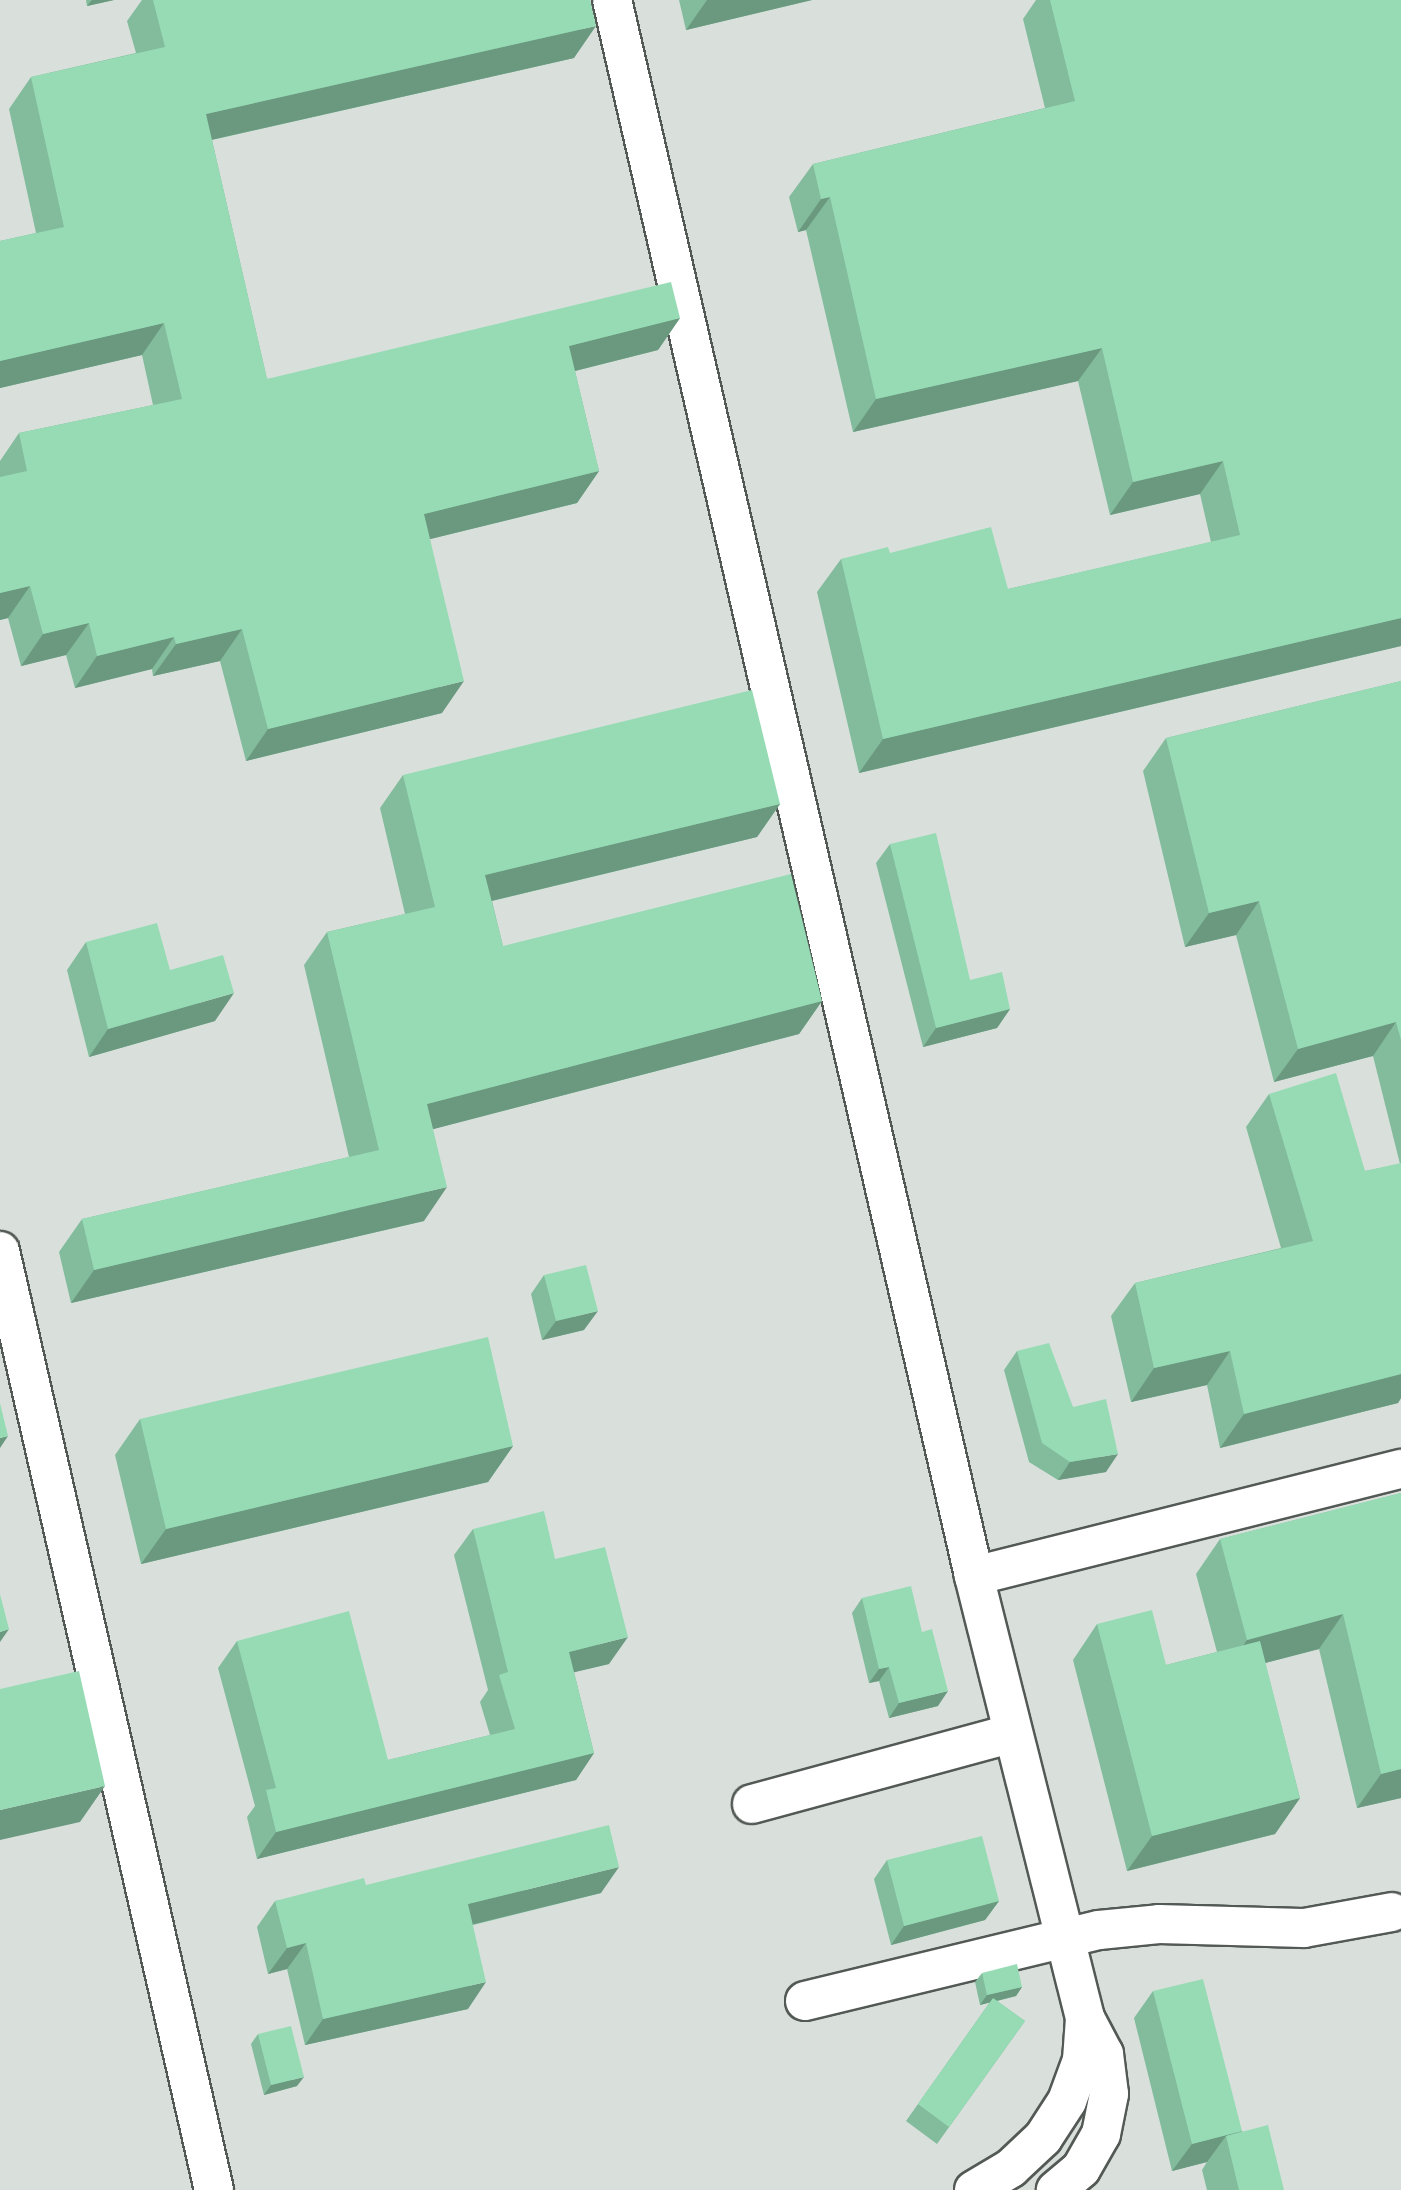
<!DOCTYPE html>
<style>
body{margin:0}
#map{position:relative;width:1401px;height:2190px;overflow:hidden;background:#d9e0dc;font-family:Helvetica,sans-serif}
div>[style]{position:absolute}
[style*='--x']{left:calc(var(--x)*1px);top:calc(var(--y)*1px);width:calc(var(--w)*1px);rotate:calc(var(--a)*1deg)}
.roads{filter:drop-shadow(2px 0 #535955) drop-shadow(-2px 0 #535955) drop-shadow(0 2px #535955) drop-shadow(0 -2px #535955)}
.minor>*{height:38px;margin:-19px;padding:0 19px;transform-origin:19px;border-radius:19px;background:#fff}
.wall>*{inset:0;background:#82bc9c}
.shaded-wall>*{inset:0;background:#6a997f}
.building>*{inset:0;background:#97dbb5}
span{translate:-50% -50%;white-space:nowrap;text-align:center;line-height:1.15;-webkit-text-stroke:5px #e6ede9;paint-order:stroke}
</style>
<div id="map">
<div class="roads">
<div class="minor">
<i style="--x:612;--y:0;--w:1617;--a:77.06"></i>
<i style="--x:974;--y:1576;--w:456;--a:75.9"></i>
<i style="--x:1085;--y:2018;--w:41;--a:62.2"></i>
<i style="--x:1104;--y:2054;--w:40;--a:82.9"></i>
<i style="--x:1109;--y:2094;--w:41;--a:101.3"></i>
<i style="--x:1101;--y:2134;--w:40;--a:119.7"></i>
<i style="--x:1081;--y:2169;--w:33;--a:140"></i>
<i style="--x:0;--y:1251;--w:963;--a:77.16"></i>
<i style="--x:974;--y:1576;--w:440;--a:-14.1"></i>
<i style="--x:752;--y:1804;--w:270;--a:-15.2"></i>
<i style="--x:805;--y:2001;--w:302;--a:-13.6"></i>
<i style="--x:1099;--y:1930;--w:60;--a:-5.7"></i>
<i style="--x:1159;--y:1924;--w:145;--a:1.6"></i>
<i style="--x:1304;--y:1928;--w:89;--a:-10.3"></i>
<i style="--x:974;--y:2190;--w:43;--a:-30.7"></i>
<i style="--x:1011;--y:2168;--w:44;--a:-43.2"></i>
<i style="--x:1043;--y:2138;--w:44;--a:-57"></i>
<i style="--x:1067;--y:2101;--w:44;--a:-69.9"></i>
<i style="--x:1082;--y:2060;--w:42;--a:-85.9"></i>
</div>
</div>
<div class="wall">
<i style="clip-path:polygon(86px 0,114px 0,87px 6px)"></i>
<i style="clip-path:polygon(142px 0,590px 0,574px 58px,212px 140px,267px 379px,680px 318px,658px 350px,575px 371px,599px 471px,577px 503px,430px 539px,442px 713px,246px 761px,220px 661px,153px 676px,152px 669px,75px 688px,66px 655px,21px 666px,8px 618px,0 620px,0 461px,19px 433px,153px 405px,142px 355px,0 388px,0 241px,36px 233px,9px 109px,31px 77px,136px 53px,127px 21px)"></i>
<i style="clip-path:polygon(679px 0,812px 0,686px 30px)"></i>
<i style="clip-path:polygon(1036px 0,1401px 0,1401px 646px,859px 773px,817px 592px,841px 559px,890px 553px,1008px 589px,1211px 542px,1200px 494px,1110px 515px,1078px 381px,853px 432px,806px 230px,798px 232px,789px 197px,813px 164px,1045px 108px,1023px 19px)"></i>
<i style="clip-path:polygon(1401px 681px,1401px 1398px,1398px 1403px,1220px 1448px,1207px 1385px,1131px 1402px,1111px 1316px,1135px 1283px,1281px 1248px,1246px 1127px,1269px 1094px,1365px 1171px,1400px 1164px,1373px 1056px,1274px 1082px,1236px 935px,1185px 947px,1143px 771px,1166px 738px)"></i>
<i style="clip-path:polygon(403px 775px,780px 804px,757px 837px,492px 901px,503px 946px,822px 1001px,799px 1034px,433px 1129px,424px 1221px,71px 1303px,59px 1252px,82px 1219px,349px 1157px,304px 965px,327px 932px,405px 914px,380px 808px)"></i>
<i style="clip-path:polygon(890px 844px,970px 980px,1010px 1009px,997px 1028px,923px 1047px,876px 863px)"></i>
<i style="clip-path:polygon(86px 942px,170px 970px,215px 1021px,89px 1057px,67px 970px)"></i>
<i style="clip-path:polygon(544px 1275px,584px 1330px,542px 1340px,531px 1294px)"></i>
<i style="clip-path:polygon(1017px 1351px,1073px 1407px,1106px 1472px,1058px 1480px,1029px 1462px,1004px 1370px)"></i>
<i style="clip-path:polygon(140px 1419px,513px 1446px,488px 1482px,141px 1564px,115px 1455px)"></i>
<i style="clip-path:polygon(1401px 1493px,1401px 1798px,1357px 1808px,1319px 1649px,1265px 1663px,1300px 1798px,1275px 1834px,1127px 1871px,1073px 1660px,1097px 1624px,1166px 1665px,1217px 1652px,1196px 1574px,1220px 1539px)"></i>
<i style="clip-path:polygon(473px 1529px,555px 1559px,609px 1664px,574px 1672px,594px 1753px,576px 1780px,257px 1859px,247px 1817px,255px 1806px,218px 1668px,237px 1641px,388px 1760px,490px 1735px,480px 1702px,488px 1690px,454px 1555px)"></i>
<i style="clip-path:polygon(862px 1598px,938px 1706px,889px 1718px,879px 1681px,869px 1683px,852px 1613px)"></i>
<i style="clip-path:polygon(887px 1860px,999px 1901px,985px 1920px,891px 1945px,874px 1879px)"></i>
<i style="clip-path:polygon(366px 1885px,601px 1893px,473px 1925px,468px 2009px,305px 2045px,287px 1969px,268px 1974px,257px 1927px,275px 1901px)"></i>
<i style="clip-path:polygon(982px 1973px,1022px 1987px,1016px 1996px,997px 2001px,1025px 2021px,937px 2144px,906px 2121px,990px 2002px,980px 2005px,975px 1982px)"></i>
<i style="clip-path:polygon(1153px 1991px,1242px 2131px,1284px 2190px,1207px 2190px,1202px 2170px,1207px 2162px,1172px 2171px,1134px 2018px)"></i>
<i style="clip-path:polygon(258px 2034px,297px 2086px,264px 2095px,251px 2044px)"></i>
</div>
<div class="shaded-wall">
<i style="clip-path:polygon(92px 0,114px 0,87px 6px)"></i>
<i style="clip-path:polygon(707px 0,812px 0,686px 30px)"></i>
<i style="clip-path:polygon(596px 26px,574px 58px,184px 146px,206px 114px)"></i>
<i style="clip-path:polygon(830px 197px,806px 230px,798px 232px,821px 199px)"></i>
<i style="clip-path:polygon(680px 318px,658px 350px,547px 378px,569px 346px)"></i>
<i style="clip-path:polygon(164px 323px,142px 355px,0 388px,0 361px)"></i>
<i style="clip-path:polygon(1102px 348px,1078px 381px,853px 432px,876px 399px)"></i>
<i style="clip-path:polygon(1223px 461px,1200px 494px,1110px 515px,1133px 482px)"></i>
<i style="clip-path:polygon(599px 471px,577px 503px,402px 546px,424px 514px)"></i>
<i style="clip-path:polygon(30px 586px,8px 618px,0 620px,0 593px)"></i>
<i style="clip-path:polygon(1401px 618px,1401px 646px,859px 773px,883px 739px)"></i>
<i style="clip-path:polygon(89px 623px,66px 655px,21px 666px,43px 634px)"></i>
<i style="clip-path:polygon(242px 629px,220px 661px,153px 676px,176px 644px)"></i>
<i style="clip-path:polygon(174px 637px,152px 669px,75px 688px,97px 656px)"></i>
<i style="clip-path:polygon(464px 681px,442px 713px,246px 761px,268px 729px)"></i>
<i style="clip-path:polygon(780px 804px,757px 837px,462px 908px,485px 875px)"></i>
<i style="clip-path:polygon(1259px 901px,1236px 935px,1185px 947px,1209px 913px)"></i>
<i style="clip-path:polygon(234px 993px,215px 1021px,89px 1057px,108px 1029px)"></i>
<i style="clip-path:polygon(822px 1001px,799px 1034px,403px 1137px,427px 1104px)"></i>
<i style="clip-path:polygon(1010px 1009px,997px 1028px,923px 1047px,936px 1028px)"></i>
<i style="clip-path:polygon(1396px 1022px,1373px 1056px,1274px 1082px,1298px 1049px)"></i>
<i style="clip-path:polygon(447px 1187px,424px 1221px,71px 1303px,94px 1270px)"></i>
<i style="clip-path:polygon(598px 1311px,584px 1330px,542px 1340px,556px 1321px)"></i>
<i style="clip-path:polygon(1230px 1351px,1207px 1385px,1131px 1402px,1154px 1368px)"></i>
<i style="clip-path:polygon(1401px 1374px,1401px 1398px,1398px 1403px,1220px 1448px,1244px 1414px)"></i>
<i style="clip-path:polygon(8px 1436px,0 1448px,0 1438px)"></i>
<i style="clip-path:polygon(513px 1446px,488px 1482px,141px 1564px,166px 1529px)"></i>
<i style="clip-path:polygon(1118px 1454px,1106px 1472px,1058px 1480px,1070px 1462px)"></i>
<i style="clip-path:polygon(1343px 1614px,1319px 1649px,1223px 1674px,1247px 1640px)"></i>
<i style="clip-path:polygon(9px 1629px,0 1642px,0 1632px)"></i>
<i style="clip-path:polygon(628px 1637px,609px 1664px,550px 1678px,569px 1652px)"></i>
<i style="clip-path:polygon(889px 1667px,879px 1681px,869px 1683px,879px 1669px)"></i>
<i style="clip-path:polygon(948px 1691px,938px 1706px,889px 1718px,899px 1703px)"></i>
<i style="clip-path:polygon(594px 1753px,576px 1780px,257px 1859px,276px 1832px)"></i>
<i style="clip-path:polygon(1401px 1769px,1401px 1798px,1357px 1808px,1381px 1774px)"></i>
<i style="clip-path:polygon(105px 1786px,80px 1822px,0 1840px,0 1810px)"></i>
<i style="clip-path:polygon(1300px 1798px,1275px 1834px,1127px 1871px,1152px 1836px)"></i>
<i style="clip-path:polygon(619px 1867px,601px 1893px,450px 1930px,468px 1904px)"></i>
<i style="clip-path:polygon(999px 1901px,985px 1920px,891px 1945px,904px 1926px)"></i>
<i style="clip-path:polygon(306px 1943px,287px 1969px,268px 1974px,287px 1948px)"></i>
<i style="clip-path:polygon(486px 1982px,468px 2009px,305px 2045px,323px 2019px)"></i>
<i style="clip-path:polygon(1022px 1987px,1016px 1996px,980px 2005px,987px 1995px)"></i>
<i style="clip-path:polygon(304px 2077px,297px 2086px,264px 2095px,271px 2085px)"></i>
<i style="clip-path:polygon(1242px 2131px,1226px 2136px,1207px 2162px,1172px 2171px,1192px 2144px)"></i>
</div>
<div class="building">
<i style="clip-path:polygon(153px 0,590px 0,596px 26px,206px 114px,267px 379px,671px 282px,680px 318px,569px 346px,599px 471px,424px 514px,464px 681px,268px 729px,242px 629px,176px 644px,174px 637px,97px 656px,89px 623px,43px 634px,30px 586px,0 593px,0 477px,27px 471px,19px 433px,182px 399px,164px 323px,0 361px,0 241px,64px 227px,31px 77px,165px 47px)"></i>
<i style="clip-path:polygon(1050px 0,1401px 0,1401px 618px,883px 739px,841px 559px,888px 547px,890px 553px,991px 527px,1008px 589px,1240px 535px,1223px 461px,1133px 482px,1102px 348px,876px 399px,830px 197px,821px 199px,813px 164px,1075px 101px)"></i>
<i style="clip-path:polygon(1401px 681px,1401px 1040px,1396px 1022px,1298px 1049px,1259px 901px,1209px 913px,1166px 738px)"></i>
<i style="clip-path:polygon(752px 690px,780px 804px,485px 875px,503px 946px,791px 874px,822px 1001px,427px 1104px,447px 1187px,94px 1270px,82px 1219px,379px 1150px,327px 932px,435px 907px,403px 775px)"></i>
<i style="clip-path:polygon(936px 833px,970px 980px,1002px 972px,1010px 1009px,936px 1028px,890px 844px)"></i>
<i style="clip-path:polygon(157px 923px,170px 970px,223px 955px,234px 993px,108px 1029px,86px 942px)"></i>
<i style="clip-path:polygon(1336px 1073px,1365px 1171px,1401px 1163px,1401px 1374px,1244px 1414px,1230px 1351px,1154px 1368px,1135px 1283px,1313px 1241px,1269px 1094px)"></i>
<i style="clip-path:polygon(586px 1265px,598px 1311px,556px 1321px,544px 1275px)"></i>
<i style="clip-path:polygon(488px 1337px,513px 1446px,166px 1529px,140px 1419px)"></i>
<i style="clip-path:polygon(1049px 1343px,1073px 1407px,1106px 1399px,1118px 1454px,1070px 1462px,1042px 1443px,1017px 1351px)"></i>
<i style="clip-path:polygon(0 1403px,8px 1436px,0 1438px)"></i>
<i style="clip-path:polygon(1401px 1493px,1401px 1769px,1381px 1774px,1343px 1614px,1247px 1640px,1220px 1539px)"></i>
<i style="clip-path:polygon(544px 1511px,555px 1559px,605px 1547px,628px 1637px,569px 1652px,594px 1753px,276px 1832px,266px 1790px,276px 1788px,237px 1641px,349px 1611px,388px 1760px,515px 1729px,499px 1675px,508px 1672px,473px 1529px)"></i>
<i style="clip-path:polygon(911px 1586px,922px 1632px,932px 1629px,948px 1691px,899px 1703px,889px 1667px,879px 1669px,862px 1598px)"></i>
<i style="clip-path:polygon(0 1594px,9px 1629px,0 1632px)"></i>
<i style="clip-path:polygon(1152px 1610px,1166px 1665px,1260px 1641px,1300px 1798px,1152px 1836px,1097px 1624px)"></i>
<i style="clip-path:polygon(79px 1671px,105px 1786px,0 1810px,0 1689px)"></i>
<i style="clip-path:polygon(609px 1825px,619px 1867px,468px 1904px,486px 1982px,323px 2019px,306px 1943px,287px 1948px,275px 1901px,364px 1878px,366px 1885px)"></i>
<i style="clip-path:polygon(982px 1836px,999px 1901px,904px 1926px,887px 1860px)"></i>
<i style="clip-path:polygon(1017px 1964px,1022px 1987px,987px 1995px,982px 1973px)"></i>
<i style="clip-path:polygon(1203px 1979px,1242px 2131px,1192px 2144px,1153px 1991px)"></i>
<i style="clip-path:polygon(993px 1998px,1025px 2021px,949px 2127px,918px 2104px)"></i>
<i style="clip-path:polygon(291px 2026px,304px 2077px,271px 2085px,258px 2034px)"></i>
<i style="clip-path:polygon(1268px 2125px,1284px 2190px,1239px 2190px,1226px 2136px)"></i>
</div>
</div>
